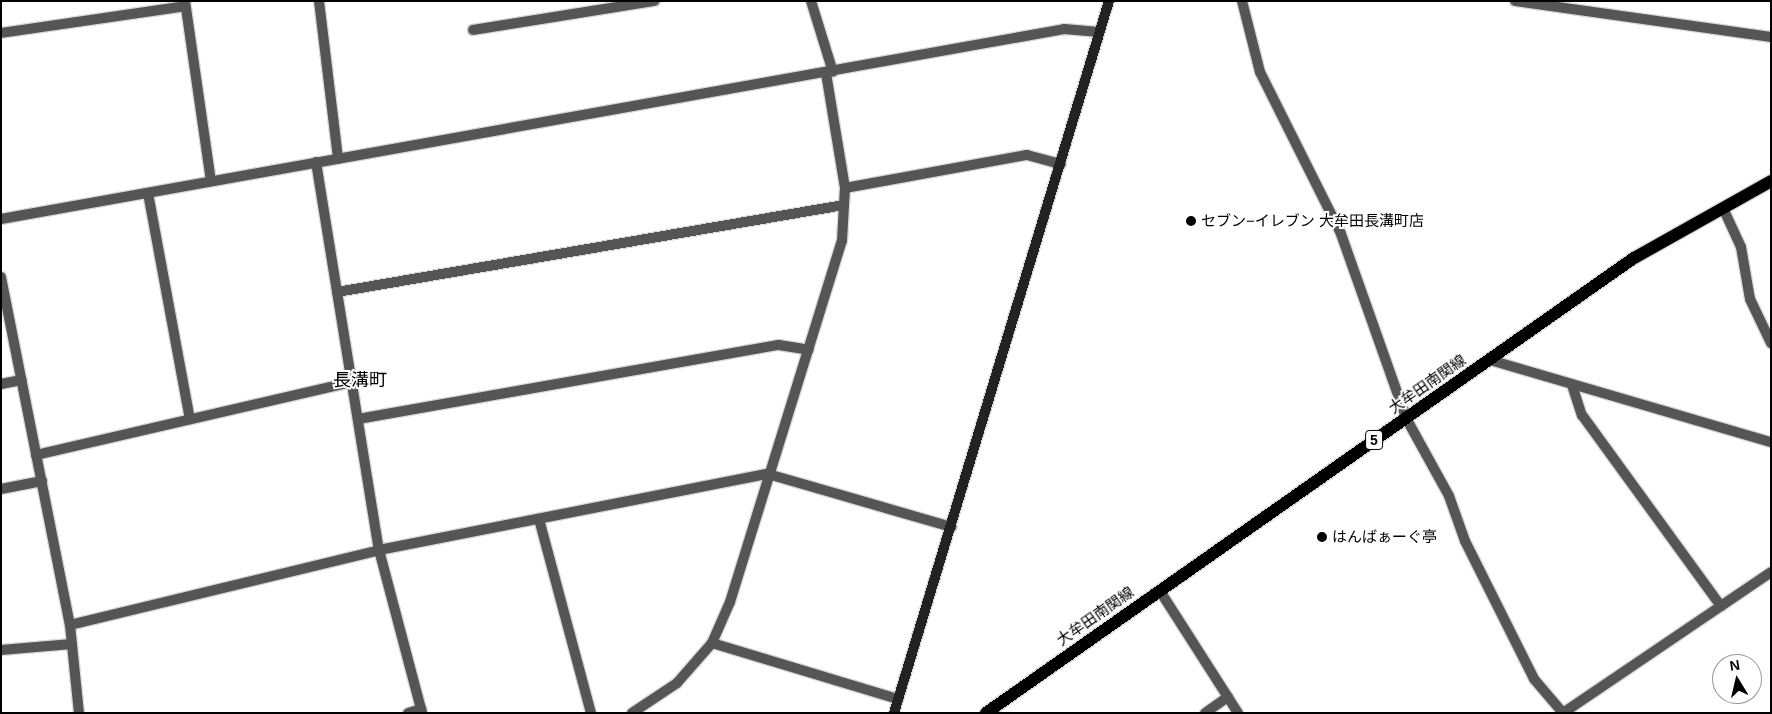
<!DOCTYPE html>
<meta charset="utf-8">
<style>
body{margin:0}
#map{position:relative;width:1772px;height:714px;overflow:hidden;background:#fff;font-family:Arial,"Noto Sans JP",sans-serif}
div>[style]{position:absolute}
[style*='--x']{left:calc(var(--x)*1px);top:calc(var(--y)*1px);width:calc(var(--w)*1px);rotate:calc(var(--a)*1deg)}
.roads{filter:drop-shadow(1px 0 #dbdbdb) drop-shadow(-1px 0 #dbdbdb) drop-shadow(0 1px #dbdbdb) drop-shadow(0 -1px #dbdbdb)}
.lane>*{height:10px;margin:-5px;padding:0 5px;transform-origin:5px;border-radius:5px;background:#555}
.street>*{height:10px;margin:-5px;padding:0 5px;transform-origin:5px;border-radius:5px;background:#555}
.secondary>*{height:10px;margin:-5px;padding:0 5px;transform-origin:5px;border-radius:5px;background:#222}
.primary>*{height:12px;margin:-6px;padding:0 6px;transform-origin:6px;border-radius:6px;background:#000}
.dots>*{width:14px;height:14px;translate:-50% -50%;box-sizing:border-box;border:2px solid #fff;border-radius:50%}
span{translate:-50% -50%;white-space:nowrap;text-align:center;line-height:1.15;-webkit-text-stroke:4px #fff;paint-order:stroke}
.shield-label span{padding:1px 4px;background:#fff;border:1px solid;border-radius:4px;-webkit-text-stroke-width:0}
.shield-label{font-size:14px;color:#000;font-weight:700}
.poi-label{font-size:15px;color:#000}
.left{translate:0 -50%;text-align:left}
.street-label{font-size:15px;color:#000}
.quarter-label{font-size:18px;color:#000}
.frame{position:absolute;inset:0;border:2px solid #000;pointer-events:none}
.north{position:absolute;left:1712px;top:654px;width:50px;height:50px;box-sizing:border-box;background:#fff;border:1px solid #999;border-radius:50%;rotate:351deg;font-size:14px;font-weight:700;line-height:20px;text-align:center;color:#000}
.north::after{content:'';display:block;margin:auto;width:18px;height:22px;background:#000;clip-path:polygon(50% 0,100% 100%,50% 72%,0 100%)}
</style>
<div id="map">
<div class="roads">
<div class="lane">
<i style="--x:1723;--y:208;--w:43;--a:65.2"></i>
<i style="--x:1741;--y:247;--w:53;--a:80.2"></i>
<i style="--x:1750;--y:299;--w:49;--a:64.5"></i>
</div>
<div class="street">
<i style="--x:185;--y:1;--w:182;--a:81.8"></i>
<i style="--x:319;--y:1;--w:159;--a:83.1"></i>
<i style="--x:811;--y:1;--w:74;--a:72.8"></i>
<i style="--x:1242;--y:1;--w:73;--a:75.8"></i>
<i style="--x:1260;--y:72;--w:181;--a:63.4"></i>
<i style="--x:1341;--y:234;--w:195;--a:70.5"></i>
<i style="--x:1406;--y:418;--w:89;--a:61.1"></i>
<i style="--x:1449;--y:496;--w:48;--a:70.4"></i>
<i style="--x:1465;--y:541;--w:154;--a:63.4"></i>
<i style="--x:1534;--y:679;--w:45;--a:49.5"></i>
<i style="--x:1563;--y:713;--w:191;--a:-34.1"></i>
<i style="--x:1515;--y:1;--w:259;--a:8"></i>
<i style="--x:473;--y:30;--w:184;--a:-9.1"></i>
<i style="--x:1;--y:33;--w:186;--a:-8.3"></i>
<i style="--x:316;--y:162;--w:393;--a:80.8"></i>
<i style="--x:379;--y:550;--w:169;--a:75.2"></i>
<i style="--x:845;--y:188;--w:185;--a:-10.3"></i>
<i style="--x:1027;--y:155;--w:35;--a:15"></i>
<i style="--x:148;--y:193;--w:230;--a:79.5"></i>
<i style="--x:1;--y:219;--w:1080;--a:-10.13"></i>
<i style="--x:1064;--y:29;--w:35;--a:5"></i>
<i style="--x:1;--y:277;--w:355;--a:78.8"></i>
<i style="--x:70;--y:625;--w:88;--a:84.2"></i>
<i style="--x:337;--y:292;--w:514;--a:-9.74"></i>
<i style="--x:1490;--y:360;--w:293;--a:16.3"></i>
<i style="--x:1;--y:384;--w:21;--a:-11"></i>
<i style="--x:1572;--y:385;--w:32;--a:72"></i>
<i style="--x:1582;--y:415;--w:236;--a:54"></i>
<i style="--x:1721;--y:606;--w:60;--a:-34.2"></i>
<i style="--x:358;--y:419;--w:427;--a:-10"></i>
<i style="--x:779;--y:345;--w:30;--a:9"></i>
<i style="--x:36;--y:455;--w:324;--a:-13"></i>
<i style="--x:1;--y:489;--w:42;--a:-11"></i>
<i style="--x:539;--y:519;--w:201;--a:75"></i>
<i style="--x:1160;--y:591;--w:145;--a:57.4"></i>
<i style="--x:70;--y:625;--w:318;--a:-13.6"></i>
<i style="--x:379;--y:550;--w:396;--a:-11.1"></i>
<i style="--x:768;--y:474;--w:191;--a:16.1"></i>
<i style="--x:712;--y:643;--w:194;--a:16.8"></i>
<i style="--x:1;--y:650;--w:71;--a:-4.8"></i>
<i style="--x:408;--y:713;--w:14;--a:-17"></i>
<i style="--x:632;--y:713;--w:54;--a:-33.7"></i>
<i style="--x:677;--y:683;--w:53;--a:-48.8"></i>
<i style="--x:712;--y:643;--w:45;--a:-66.3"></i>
<i style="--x:730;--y:602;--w:378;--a:-72.8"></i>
<i style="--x:842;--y:241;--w:53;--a:-86.8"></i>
<i style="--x:845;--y:188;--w:117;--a:-99.4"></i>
<i style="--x:1205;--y:713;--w:28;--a:-35"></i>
</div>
<div class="secondary">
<i style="--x:894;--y:713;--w:744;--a:-73.2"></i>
</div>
<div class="primary">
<i style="--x:986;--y:713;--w:792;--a:-35.08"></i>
<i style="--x:1634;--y:258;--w:157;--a:-29.3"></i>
</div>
</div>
<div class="dots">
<i style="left:1191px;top:221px;background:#000"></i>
<i style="left:1322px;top:537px;background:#000"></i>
</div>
<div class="shield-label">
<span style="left:1374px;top:440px">5</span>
</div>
<div class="poi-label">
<span class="left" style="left:1201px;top:221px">セブン−イレブン 大牟田長溝町店</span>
<span class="left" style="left:1332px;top:537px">はんばぁーぐ亭</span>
</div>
<div class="street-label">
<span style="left:1427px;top:384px;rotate:-35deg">大牟田南関線</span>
<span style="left:1095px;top:616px;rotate:-35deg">大牟田南関線</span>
</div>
<div class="quarter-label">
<span style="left:360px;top:380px">長溝町</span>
</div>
<div class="frame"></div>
<div class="north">N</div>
</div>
